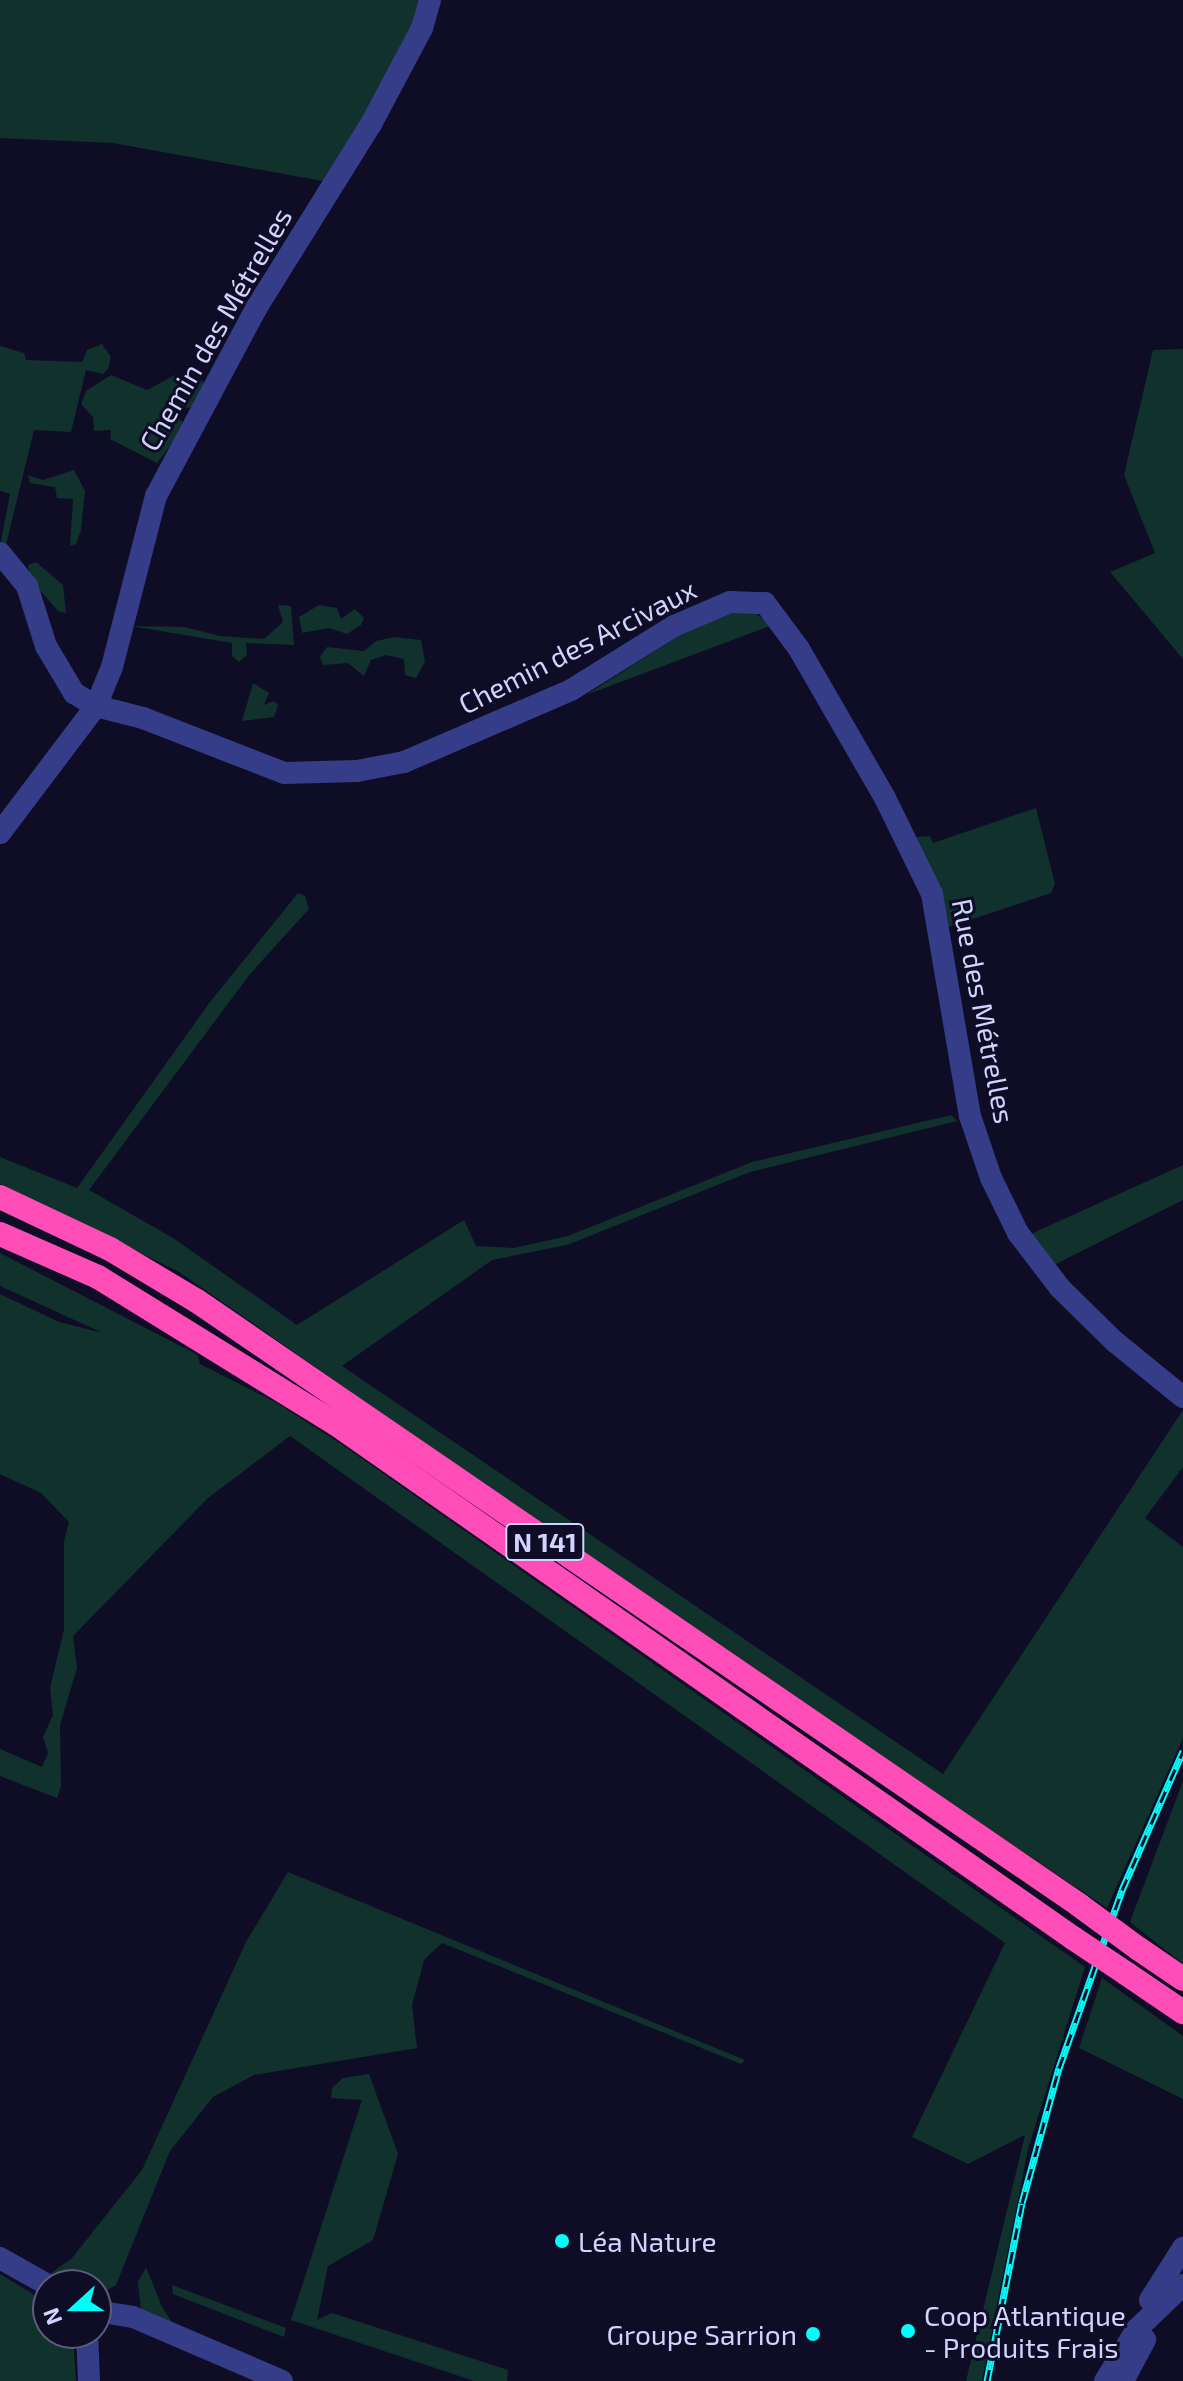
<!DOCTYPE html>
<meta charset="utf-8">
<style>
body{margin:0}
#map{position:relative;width:1183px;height:2381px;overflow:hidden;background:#0f0d26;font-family:"Exo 2",sans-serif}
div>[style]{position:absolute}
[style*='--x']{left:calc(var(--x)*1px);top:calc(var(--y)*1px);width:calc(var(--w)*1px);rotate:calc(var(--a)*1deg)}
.green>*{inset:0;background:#10312c}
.minor>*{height:22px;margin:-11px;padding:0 11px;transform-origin:11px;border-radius:11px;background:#353c88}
.highway>*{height:24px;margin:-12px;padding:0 12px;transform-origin:12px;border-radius:12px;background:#ff4db7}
.rail>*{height:7px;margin-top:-3.5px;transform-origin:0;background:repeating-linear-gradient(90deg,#0f0d26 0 12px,#00fdf9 0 24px);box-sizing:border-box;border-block:2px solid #00fdf9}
.highway-bridge>*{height:24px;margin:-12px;padding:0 12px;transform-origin:12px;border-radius:12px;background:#ff4db7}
.dots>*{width:22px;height:22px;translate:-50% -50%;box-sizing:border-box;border:4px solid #0f0d26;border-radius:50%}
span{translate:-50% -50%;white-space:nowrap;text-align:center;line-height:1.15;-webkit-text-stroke:6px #0f0d26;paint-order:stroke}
.shield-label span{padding:2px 6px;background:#0f0d26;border:2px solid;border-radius:6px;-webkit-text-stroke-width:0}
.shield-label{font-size:26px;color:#d2d3ff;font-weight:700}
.street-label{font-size:28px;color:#d2d3ff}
.poi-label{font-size:28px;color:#d2d3ff}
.left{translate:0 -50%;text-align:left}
.right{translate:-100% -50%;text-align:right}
.north{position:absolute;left:32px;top:2269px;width:80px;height:80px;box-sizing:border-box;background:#0f0d26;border:2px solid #5d5c7d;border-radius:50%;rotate:249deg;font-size:22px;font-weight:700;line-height:32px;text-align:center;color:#d2d3ff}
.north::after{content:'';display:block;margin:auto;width:28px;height:36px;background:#00fdf9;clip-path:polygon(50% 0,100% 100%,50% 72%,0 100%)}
</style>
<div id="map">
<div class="green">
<i style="clip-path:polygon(0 0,422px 0,407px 43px,328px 182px,113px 143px,0 138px)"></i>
<i style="clip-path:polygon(102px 344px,111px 357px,108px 369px,103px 374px,86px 370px,71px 432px,34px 430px,5px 549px,0 547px,10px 494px,0 491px,0 346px,24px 353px,26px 360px,82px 362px,87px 350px)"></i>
<i style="clip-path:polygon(1183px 349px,1183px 659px,1110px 572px,1155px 553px,1124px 475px,1153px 350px)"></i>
<i style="clip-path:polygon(111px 375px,147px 390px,175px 375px,202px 380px,207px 388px,196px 407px,173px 409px,185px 426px,157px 463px,110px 439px,111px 430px,94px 431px,93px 417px,81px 404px,86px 391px)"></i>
<i style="clip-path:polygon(74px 470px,85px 491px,81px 530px,76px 544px,70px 546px,73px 499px,57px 498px,55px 487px,30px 483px,28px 475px,43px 480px)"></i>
<i style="clip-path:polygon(36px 562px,63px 585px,66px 613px,58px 611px,32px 581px,28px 565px)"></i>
<i style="clip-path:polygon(278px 605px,291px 606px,294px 645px,246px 643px,247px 655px,239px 662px,232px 656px,232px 643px,131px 626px,185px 627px,220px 636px,264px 639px,283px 622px)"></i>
<i style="clip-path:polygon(319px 605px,337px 608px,341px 619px,355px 609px,364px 618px,361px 625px,347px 634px,329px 628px,302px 633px,299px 617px)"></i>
<i style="clip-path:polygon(750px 610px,773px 625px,586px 695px,715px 613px)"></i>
<i style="clip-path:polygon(394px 637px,421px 640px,425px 662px,416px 678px,405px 675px,404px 659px,386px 655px,371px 660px,364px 676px,348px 663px,323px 665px,320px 657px,327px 647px,364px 651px,376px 641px)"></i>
<i style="clip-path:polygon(253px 683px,269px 693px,264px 705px,274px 701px,278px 705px,274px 717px,242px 721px)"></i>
<i style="clip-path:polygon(1036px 808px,1055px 884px,1051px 893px,940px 930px,916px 837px,930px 836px,933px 843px)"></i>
<i style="clip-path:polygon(298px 893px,305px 896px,309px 909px,250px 974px,89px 1190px,173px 1238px,297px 1325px,464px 1220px,476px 1246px,513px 1248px,568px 1236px,752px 1162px,951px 1115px,957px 1121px,750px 1172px,567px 1245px,492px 1260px,342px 1366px,943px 1774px,1183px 1410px,1183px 1467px,1145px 1518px,1183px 1547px,1183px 1738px,1107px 1908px,728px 1654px,179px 1272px,0 1184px,0 1157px,77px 1188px,210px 1002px)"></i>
<i style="clip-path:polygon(1183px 1165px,1183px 1200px,1046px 1269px,1022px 1238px)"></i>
<i style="clip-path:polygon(0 1253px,198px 1355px,200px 1364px,277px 1403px,344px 1446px,1085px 1967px,1028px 2149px,982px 2381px,966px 2381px,1025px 2135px,968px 2164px,912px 2137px,1005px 1943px,290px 1436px,208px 1498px,73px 1636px,77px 1668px,60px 1725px,61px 1786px,57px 1798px,0 1776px,0 1749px,42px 1767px,48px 1753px,43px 1737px,53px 1715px,50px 1688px,64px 1629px,64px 1541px,69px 1522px,41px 1493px,0 1474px,0 1294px,59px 1322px,103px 1333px,0 1286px)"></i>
<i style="clip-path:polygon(1183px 1781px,1183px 1964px,1130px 1922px)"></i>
<i style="clip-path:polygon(288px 1872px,745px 2060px,741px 2064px,442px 1943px,424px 1960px,412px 2005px,417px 2048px,254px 2075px,213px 2097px,170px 2151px,116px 2285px,96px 2296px,96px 2285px,73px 2285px,50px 2274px,72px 2258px,142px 2170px,246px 1942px)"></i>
<i style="clip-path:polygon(1102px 1978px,1183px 2036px,1183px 2099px,1079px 2048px)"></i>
<i style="clip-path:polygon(369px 2074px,398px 2154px,373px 2240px,328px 2266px,317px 2320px,332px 2313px,508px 2370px,507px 2381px,474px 2381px,291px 2320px,362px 2100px,331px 2098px,332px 2088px,343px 2078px)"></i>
<i style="clip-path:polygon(146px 2267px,162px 2307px,173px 2324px,141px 2311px,138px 2282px)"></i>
<i style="clip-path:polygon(0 2274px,48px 2303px,48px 2333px,73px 2333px,76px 2381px,0 2381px)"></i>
<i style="clip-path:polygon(172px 2285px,286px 2328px,284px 2337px,173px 2294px)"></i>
</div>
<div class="minor">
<i style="--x:0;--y:553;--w:43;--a:50.7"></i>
<i style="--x:27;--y:586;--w:63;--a:72.4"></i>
<i style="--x:46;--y:646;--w:55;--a:59.2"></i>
<i style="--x:74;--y:693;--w:26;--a:31"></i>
<i style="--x:96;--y:706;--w:49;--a:14.3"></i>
<i style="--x:143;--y:718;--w:151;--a:21.3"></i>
<i style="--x:284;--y:773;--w:73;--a:-1.6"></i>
<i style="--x:357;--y:771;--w:48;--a:-10.8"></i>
<i style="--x:404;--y:762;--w:182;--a:-23.3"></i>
<i style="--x:571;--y:690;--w:121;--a:-31.9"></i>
<i style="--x:674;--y:626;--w:61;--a:-23.2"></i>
<i style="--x:730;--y:602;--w:35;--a:2"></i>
<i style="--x:765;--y:603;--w:57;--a:53.5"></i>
<i style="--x:799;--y:649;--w:172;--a:60"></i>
<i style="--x:885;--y:798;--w:107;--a:63.9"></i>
<i style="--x:932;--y:894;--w:225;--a:80.3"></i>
<i style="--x:970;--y:1116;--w:65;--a:71.3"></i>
<i style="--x:991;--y:1178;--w:61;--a:63.9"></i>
<i style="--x:1018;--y:1233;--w:69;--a:52.6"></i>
<i style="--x:1060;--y:1288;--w:76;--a:44.5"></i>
<i style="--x:1114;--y:1341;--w:89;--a:39.1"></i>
<i style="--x:0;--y:833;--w:159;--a:-52.9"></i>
<i style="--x:96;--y:706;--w:42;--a:-67.7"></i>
<i style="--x:112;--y:667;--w:177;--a:-75.6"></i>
<i style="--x:156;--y:496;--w:214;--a:-61.9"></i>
<i style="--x:257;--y:307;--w:216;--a:-58.1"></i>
<i style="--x:371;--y:124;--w:109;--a:-62"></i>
<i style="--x:422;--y:28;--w:29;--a:-74"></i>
<i style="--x:0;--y:2258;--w:55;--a:29.4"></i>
<i style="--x:1150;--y:2300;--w:62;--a:-57.6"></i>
<i style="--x:96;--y:2311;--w:37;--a:9"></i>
<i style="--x:133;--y:2317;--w:162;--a:23.2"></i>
<i style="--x:87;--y:2333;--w:48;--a:87.6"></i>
<i style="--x:1105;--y:2381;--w:61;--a:-58.4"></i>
<i style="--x:1137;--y:2329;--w:64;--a:-43.7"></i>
<i style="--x:1123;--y:2381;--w:47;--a:-61.8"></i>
</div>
<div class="highway">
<i style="--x:0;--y:1197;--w:122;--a:25.3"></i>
<i style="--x:110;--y:1249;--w:101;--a:30.9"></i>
<i style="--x:197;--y:1301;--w:1069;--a:34.4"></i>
<i style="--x:0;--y:1234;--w:107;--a:23.7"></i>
<i style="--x:98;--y:1277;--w:280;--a:31.7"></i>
<i style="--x:336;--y:1424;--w:899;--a:34.89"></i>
<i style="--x:1139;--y:1949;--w:53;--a:34.3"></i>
<i style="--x:1127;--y:1974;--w:68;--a:34.2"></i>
</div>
<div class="rail">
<i style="--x:987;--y:2381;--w:181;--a:-78.9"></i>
<i style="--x:1022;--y:2203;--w:140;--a:-74.7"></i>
<i style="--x:1059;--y:2068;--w:189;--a:-70.5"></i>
<i style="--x:1122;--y:1890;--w:152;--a:-66.3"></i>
</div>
<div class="highway-bridge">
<i style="--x:1079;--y:1905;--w:74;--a:36.3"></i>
<i style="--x:1073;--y:1938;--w:65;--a:33.7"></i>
</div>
<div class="dots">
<i style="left:562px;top:2241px;background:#00fdf9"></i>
<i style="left:908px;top:2331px;background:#00fdf9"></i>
<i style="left:813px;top:2334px;background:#00fdf9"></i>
</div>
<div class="shield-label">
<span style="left:545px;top:1542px">N 141</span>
</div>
<div class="street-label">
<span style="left:215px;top:329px;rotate:-60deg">Chemin des Métrelles</span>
<span style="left:577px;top:646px;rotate:-27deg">Chemin des Arcivaux</span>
<span style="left:984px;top:1011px;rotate:79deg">Rue des Métrelles</span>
</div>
<div class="poi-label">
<span class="left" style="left:578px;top:2241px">Léa Nature</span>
<span class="left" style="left:924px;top:2331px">Coop Atlantique<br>- Produits Frais</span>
<span class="right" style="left:797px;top:2334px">Groupe Sarrion</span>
</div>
<div class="north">N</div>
</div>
